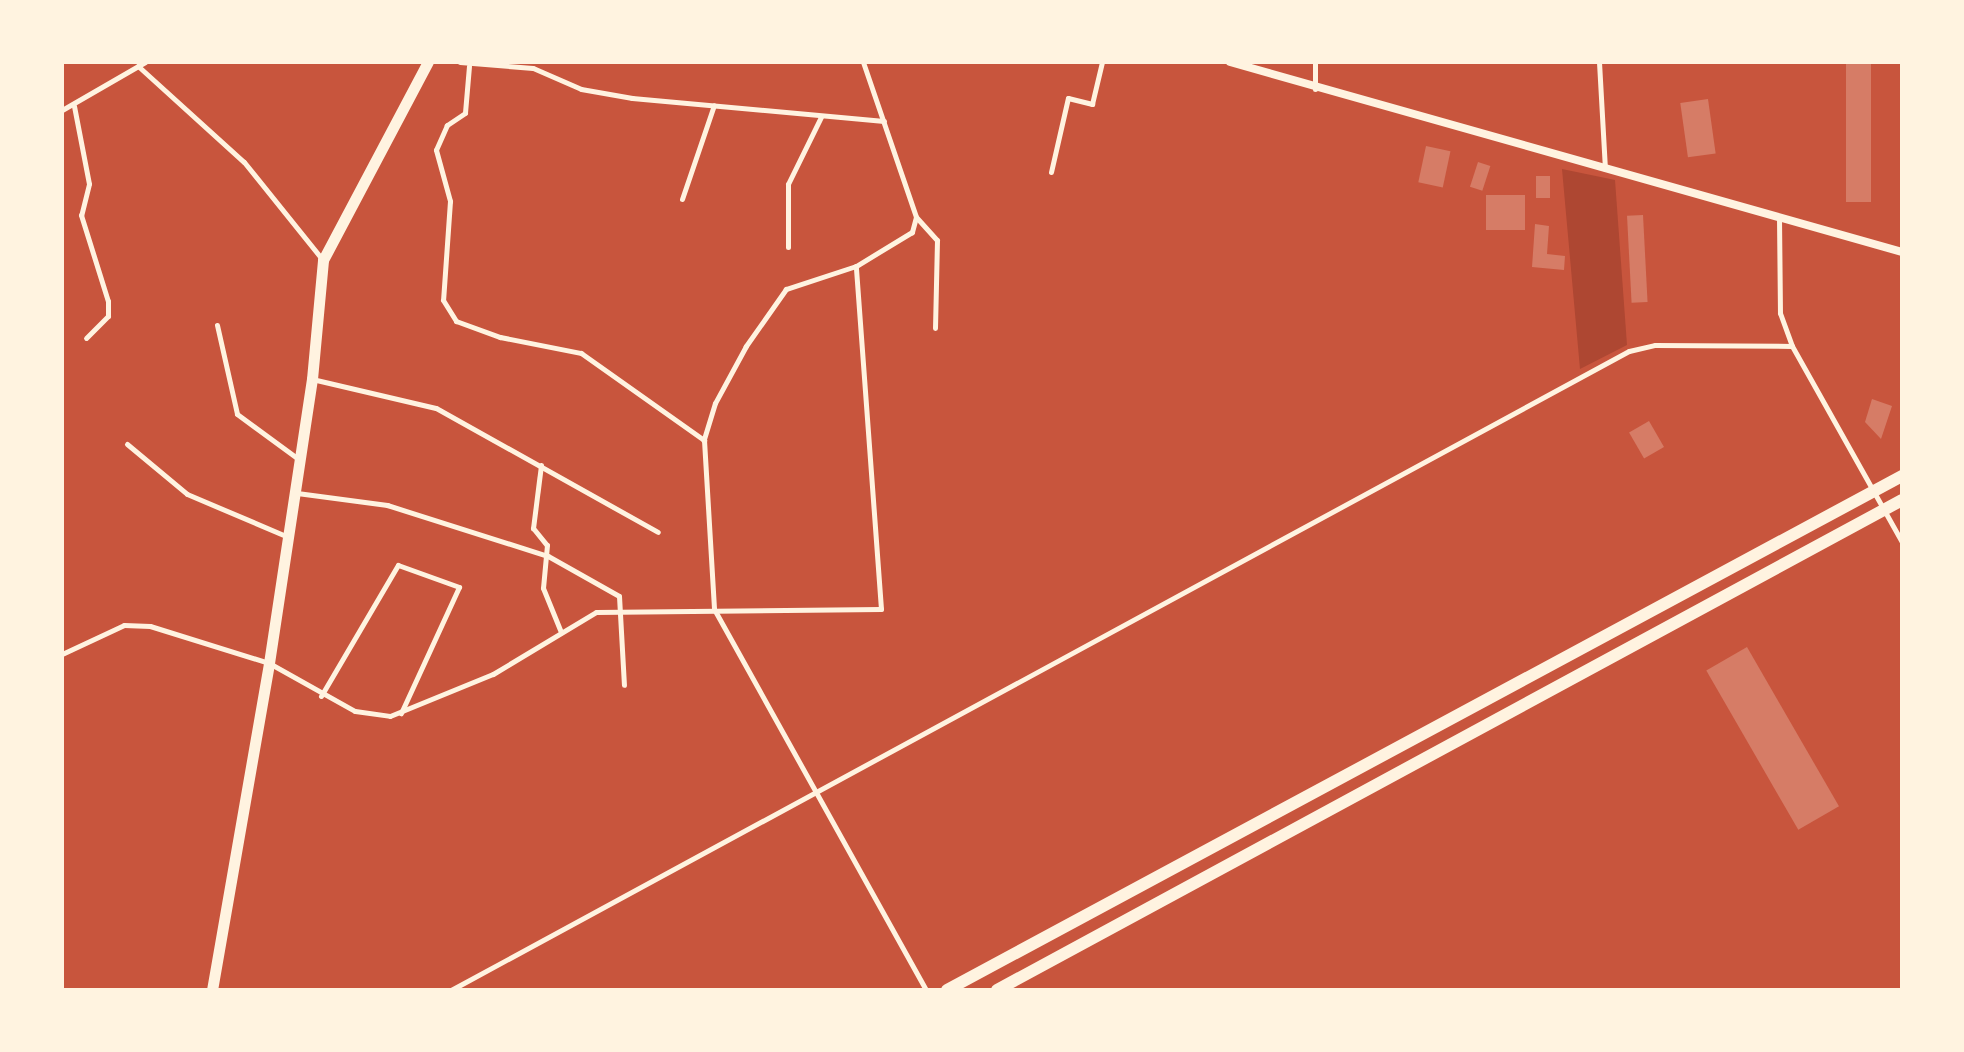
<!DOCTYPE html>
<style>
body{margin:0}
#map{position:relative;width:1964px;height:1052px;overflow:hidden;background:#c8553d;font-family:"Public Sans",sans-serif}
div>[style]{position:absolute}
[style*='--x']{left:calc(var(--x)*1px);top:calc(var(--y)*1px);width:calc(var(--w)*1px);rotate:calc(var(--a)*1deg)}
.green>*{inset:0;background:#ae4732}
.building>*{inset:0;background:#d67c66;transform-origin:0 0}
.service>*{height:5px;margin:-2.5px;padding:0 2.5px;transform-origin:2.5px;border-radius:2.5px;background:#fff3e0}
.minor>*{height:8px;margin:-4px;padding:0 4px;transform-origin:4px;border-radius:4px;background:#fff3e0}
.tertiary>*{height:11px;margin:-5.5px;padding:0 5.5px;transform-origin:5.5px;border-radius:5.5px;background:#fff3e0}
.secondary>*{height:12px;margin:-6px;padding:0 6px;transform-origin:6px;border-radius:6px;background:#fff3e0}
span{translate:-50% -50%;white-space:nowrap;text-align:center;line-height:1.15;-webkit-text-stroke:8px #fff3e0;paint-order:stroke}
.frame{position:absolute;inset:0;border:64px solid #fff3e0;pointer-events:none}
</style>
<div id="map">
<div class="green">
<i style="clip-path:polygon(1562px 169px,1615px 180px,1627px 345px,1580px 369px)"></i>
</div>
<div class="building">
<i style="left:1846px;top:62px;width:25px;height:140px"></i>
<i style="left:1708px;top:99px;width:55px;height:28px;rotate:82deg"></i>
<i style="left:1426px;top:146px;width:25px;height:37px;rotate:12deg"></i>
<i style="left:1478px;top:162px;width:13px;height:26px;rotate:18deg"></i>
<i style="left:1536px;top:176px;width:14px;height:22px"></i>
<i style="left:1486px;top:195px;width:39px;height:35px"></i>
<i style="left:1643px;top:215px;width:87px;height:16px;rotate:87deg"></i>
<i style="clip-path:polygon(1535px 224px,1549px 226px,1547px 254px,1565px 256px,1564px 270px,1532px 267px)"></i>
<i style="clip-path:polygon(1872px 399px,1892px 406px,1881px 439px,1865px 422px)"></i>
<i style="left:1649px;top:421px;width:30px;height:23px;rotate:60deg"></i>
<i style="left:1747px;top:647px;width:184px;height:47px;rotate:60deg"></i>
</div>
<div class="service">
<i style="--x:460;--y:62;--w:73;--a:4.7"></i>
<i style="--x:533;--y:68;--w:52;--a:23.6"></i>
<i style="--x:581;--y:89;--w:52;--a:10"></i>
<i style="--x:632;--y:98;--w:253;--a:5.2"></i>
<i style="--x:863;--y:62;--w:164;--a:71.1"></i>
<i style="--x:916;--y:217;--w:16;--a:105"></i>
<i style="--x:912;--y:232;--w:66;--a:148.7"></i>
<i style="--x:856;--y:266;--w:74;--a:161.8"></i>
<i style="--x:786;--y:289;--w:70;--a:125.1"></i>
<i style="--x:746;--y:346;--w:65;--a:118.5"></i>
<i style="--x:715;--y:403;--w:39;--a:107"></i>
<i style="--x:704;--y:440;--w:169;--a:86.6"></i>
<i style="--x:714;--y:609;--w:436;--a:60.9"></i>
<i style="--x:1599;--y:62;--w:107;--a:86.8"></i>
<i style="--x:138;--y:66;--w:143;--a:42.2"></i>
<i style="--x:244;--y:162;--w:124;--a:51.2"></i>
<i style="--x:469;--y:66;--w:47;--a:94.9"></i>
<i style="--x:465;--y:113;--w:22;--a:146"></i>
<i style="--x:447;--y:125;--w:27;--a:114"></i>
<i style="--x:436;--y:150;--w:53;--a:74.6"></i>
<i style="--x:450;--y:201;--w:99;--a:94"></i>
<i style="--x:443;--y:300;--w:25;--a:58"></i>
<i style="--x:456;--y:321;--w:47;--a:20"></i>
<i style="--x:500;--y:337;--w:83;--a:11.2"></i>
<i style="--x:581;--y:353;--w:151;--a:35.3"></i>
<i style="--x:1315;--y:89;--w:27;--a:-90"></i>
<i style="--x:74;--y:106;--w:79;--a:79.1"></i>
<i style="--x:89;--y:184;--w:32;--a:104"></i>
<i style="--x:81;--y:215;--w:90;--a:72.6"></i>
<i style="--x:108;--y:301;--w:15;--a:90"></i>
<i style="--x:108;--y:316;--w:31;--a:135"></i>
<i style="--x:62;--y:110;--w:96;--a:-30"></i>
<i style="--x:1051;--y:172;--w:76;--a:-77.1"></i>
<i style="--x:1068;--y:98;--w:25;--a:14"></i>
<i style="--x:1092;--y:104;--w:43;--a:-76.6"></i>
<i style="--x:682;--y:199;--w:99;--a:-71.2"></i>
<i style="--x:917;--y:218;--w:30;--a:48"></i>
<i style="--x:937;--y:240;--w:88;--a:91.3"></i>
<i style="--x:1779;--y:218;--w:95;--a:89.4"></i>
<i style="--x:1780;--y:313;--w:35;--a:70"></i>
<i style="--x:1792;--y:346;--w:225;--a:60.7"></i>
<i style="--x:788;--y:247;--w:63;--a:-90"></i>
<i style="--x:788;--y:184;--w:75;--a:-63.8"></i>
<i style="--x:217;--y:325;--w:91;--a:77.3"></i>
<i style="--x:237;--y:414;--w:74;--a:36.3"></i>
<i style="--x:312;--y:379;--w:127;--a:13.2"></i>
<i style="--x:436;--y:408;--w:254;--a:29.2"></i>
<i style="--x:127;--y:444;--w:78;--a:39.8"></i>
<i style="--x:187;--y:494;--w:108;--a:23"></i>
<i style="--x:541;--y:465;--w:64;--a:97.2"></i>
<i style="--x:533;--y:528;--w:22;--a:51"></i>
<i style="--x:547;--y:545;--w:43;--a:95.3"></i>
<i style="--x:543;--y:588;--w:48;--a:67.8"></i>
<i style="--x:297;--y:493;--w:91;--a:7.6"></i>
<i style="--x:387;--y:505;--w:169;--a:17.6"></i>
<i style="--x:548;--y:556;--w:81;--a:29.4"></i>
<i style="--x:619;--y:596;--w:89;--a:86.8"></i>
<i style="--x:62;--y:654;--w:68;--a:-25.1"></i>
<i style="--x:124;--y:625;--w:26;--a:2"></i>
<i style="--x:150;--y:626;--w:125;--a:17.3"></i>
<i style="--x:269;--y:663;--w:98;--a:29.2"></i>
<i style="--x:355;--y:711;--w:35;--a:8"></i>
<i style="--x:390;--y:716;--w:111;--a:-22.2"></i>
<i style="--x:493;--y:674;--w:120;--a:-31"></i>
<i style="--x:596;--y:612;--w:285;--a:-0.6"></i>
<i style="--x:881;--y:609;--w:344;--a:-94.2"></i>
<i style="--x:321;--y:696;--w:152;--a:-59.6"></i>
<i style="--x:398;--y:565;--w:65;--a:19.8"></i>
<i style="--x:459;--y:587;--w:139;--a:114.7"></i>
<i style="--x:451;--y:990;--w:1340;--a:-28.48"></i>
<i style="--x:1629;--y:351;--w:27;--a:-13"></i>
<i style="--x:1655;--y:345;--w:137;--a:0.4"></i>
</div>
<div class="minor">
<i style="--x:1230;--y:62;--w:698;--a:15.79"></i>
</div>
<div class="tertiary">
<i style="--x:212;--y:990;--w:332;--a:-80.1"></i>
<i style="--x:269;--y:663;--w:287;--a:-81.4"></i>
<i style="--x:312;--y:379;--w:120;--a:-84.7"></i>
<i style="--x:323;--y:260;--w:224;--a:-62.1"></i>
</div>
<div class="secondary">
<i style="--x:947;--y:990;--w:1085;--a:-28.29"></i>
<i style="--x:997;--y:990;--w:1029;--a:-28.43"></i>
</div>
<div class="frame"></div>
</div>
